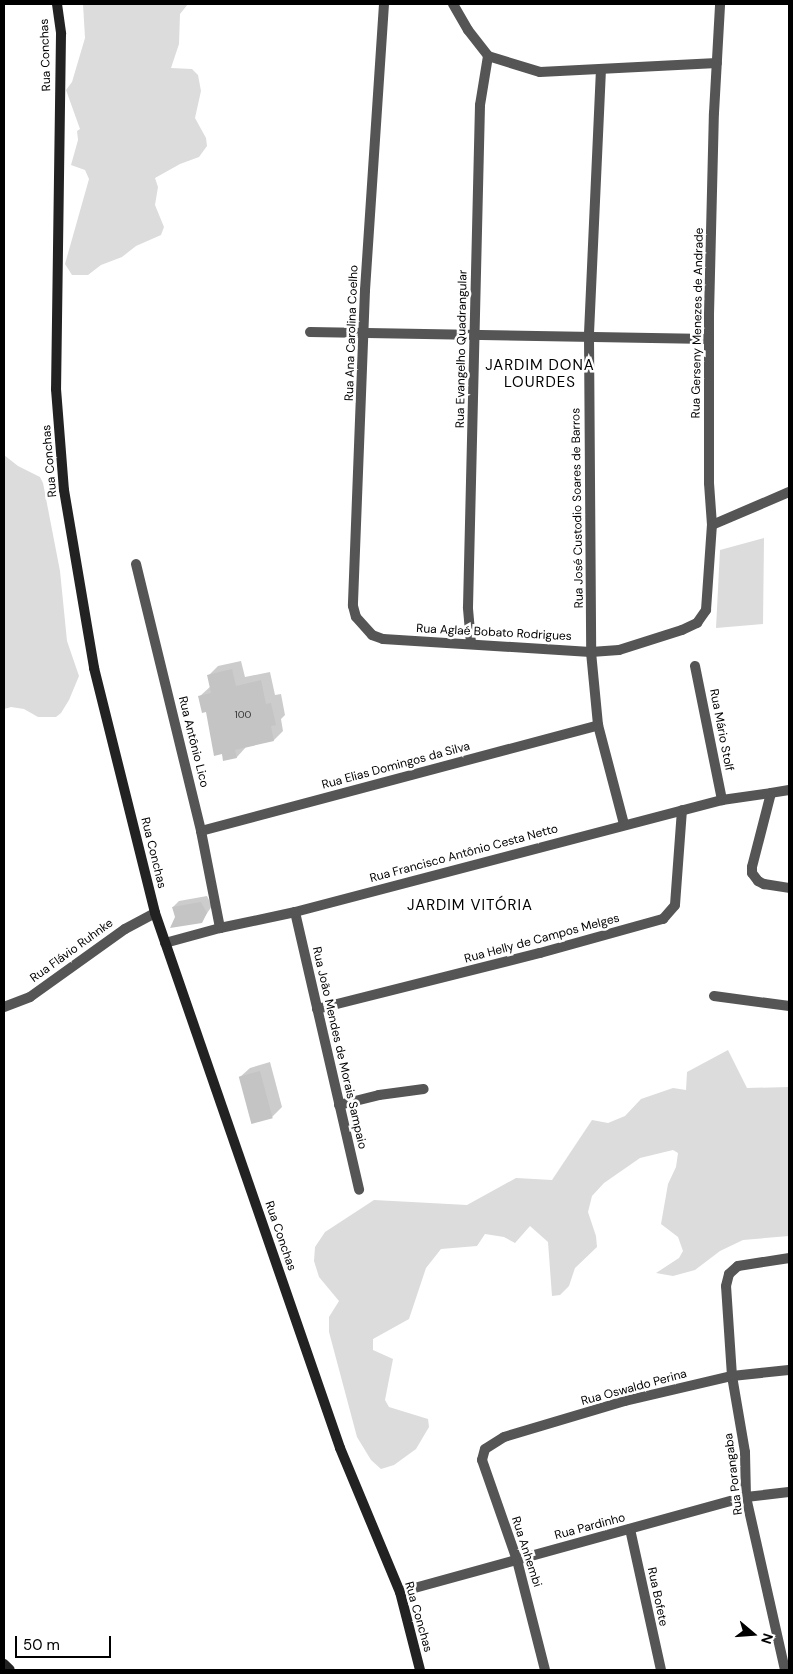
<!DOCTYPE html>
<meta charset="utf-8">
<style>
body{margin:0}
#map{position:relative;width:793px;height:1674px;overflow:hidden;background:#fff;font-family:"DM Sans",sans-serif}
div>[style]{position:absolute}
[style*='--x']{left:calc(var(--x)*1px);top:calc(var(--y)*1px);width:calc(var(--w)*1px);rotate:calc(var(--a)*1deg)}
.green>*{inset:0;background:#dcdcdc}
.shadow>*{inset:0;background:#0003}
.building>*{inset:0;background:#c4c4c4;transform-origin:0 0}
.street>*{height:10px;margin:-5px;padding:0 5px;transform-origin:5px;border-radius:5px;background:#555}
.secondary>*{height:10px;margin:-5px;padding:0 5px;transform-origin:5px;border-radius:5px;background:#222}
span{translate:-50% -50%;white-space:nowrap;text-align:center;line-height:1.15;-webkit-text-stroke:5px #fff;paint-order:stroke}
.number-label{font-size:10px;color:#313131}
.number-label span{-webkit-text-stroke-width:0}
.street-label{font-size:12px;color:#000}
.quarter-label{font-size:15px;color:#000;letter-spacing:1px}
.frame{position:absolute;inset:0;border:5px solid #000;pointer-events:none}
.north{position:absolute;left:728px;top:1609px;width:50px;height:50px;-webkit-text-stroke:4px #fff;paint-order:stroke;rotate:108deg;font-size:14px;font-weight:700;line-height:20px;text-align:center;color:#000}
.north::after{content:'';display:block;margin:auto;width:18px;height:22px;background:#000;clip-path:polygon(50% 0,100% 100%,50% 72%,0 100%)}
.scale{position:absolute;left:15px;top:1636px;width:96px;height:22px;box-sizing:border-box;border:2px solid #000;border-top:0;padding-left:6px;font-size:15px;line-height:18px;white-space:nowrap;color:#000;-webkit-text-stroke:4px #fff;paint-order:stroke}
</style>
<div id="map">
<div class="green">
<i style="clip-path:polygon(83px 4px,188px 4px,180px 14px,179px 44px,171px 68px,192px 69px,198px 75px,201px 91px,195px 118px,206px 138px,207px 146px,199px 157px,180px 164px,155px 178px,158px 187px,155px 205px,164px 227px,161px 235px,136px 246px,122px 257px,101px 265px,88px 275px,72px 275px,65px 264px,89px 179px,85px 170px,71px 165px,78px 140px,77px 131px,80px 129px,66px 90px,72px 82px,85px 38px)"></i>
<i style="clip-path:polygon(4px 455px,18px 466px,40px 477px,43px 483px,60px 571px,67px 641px,79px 676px,69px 700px,61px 713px,56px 717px,38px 717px,24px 709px,11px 707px,4px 709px)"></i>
<i style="clip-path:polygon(764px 538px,763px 624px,716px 628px,720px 550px)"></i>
<i style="clip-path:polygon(728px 1050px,747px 1088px,789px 1087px,789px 1236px,743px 1240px,720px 1251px,695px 1270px,673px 1276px,656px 1273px,679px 1258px,683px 1251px,678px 1237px,661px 1224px,668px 1184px,676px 1167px,678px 1153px,673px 1150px,640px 1158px,604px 1183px,592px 1196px,588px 1212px,596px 1236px,597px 1247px,575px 1268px,569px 1286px,560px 1295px,552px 1296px,548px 1242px,530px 1226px,515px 1243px,504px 1237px,485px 1234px,477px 1246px,441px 1249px,426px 1268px,409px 1319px,373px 1339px,373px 1350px,393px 1359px,385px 1400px,389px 1407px,428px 1419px,429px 1427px,416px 1449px,394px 1465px,381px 1469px,371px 1460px,357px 1437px,329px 1332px,329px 1317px,339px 1301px,319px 1277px,314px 1261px,315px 1247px,325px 1232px,374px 1200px,467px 1205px,516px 1178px,552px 1180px,592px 1120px,608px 1123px,625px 1116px,641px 1099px,673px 1088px,686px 1090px,687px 1072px)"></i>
</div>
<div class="shadow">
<i style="clip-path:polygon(241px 661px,245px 677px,270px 672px,275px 695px,281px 694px,285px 715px,281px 719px,283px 731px,274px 740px,246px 747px,237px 757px,224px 759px,207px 711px,200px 696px,211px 686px,209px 675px,218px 666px)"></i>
<i style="clip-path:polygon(207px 896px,212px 906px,201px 922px,176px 918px,173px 907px,179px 901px)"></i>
<i style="clip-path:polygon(270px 1062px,282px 1107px,272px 1117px,240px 1077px,250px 1068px)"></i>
</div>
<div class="building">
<i style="clip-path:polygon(232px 669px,236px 686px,261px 680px,266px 704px,271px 703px,276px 725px,271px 726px,274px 741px,235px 750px,237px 758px,223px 761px,222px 754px,214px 756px,206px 712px,202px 713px,198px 696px,211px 693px,207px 675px)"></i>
<i style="clip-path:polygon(201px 902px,207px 913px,202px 923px,170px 928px,175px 917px,172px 907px)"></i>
<i style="left:260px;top:1071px;width:49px;height:22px;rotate:75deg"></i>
</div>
<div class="street">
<i style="--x:384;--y:4;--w:287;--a:93.8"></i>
<i style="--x:365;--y:290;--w:316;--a:92.2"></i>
<i style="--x:353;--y:606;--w:11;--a:75"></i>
<i style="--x:356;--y:617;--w:24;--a:48"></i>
<i style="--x:372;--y:635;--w:12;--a:20"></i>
<i style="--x:383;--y:639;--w:208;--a:3.6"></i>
<i style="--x:591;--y:652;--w:28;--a:-4"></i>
<i style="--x:619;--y:650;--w:66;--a:-17.6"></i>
<i style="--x:682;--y:630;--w:17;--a:-25"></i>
<i style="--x:697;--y:623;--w:16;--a:-55"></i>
<i style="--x:706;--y:610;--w:85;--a:-86"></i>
<i style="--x:712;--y:525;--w:42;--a:-94.1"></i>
<i style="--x:709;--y:483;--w:169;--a:-90"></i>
<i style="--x:709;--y:314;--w:201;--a:-88.6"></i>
<i style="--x:714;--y:113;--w:109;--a:-86.8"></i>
<i style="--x:453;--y:4;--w:30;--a:60"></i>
<i style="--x:468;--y:30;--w:33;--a:52"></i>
<i style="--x:488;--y:56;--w:54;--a:17.1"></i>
<i style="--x:540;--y:72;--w:177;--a:-2.9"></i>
<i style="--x:601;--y:69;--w:268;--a:92.6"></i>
<i style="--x:589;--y:337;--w:315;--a:89.6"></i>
<i style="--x:591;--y:652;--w:73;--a:84.5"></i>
<i style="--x:598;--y:725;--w:102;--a:75.3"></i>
<i style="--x:310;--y:332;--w:399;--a:1"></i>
<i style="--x:712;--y:525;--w:84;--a:-23.2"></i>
<i style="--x:136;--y:564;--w:275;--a:76.3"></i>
<i style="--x:201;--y:831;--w:99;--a:78.9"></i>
<i style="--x:471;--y:643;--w:36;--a:-95"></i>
<i style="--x:468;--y:607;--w:502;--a:-88.63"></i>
<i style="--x:480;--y:105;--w:50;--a:-80.7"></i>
<i style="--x:695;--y:666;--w:137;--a:78.6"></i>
<i style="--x:789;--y:790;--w:18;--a:171"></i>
<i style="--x:771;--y:793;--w:76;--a:104.4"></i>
<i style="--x:752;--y:867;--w:6;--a:90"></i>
<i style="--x:752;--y:873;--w:10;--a:53"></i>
<i style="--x:758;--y:881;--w:7;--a:27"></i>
<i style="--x:764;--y:884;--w:25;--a:9"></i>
<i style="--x:201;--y:831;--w:411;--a:-14.9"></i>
<i style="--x:295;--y:912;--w:285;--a:77"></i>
<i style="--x:165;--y:943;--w:57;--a:-15.3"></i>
<i style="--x:220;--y:928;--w:77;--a:-12"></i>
<i style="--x:295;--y:912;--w:441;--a:-14.7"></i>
<i style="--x:722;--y:800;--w:49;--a:-8.1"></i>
<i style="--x:714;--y:996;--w:76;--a:7.6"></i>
<i style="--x:4;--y:1007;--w:28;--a:-21"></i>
<i style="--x:30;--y:997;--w:117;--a:-35.6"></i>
<i style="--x:125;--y:929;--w:34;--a:-28"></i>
<i style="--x:317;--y:1009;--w:230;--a:-14.1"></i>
<i style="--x:540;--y:953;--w:128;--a:-15.5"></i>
<i style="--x:663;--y:919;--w:18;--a:-49"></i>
<i style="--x:675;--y:905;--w:95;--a:-85.8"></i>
<i style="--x:339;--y:1105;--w:41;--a:-14"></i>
<i style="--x:379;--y:1095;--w:45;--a:-7.6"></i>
<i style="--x:630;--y:1529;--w:144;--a:77.6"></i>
<i style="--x:400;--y:1592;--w:359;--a:-15.4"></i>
<i style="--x:746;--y:1497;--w:43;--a:-6.6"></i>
<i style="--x:545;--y:1670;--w:114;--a:-104.3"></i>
<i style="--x:517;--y:1560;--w:106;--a:-109.3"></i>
<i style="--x:482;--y:1460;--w:11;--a:-75"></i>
<i style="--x:485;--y:1449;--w:22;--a:-32"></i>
<i style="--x:504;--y:1437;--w:126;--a:-16.6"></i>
<i style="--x:625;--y:1401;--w:110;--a:-13.2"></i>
<i style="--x:732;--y:1376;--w:57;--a:-6"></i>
<i style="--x:785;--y:1670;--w:177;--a:-102.7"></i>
<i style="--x:746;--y:1497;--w:45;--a:-91.3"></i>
<i style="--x:745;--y:1452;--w:77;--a:-99.7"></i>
<i style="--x:732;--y:1376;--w:90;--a:-93.8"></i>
<i style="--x:726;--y:1286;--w:12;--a:-76"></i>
<i style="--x:729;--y:1274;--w:12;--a:-42"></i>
<i style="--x:738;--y:1266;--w:52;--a:-8.9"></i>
</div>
<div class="secondary">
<i style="--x:57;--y:4;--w:30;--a:82"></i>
<i style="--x:61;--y:34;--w:355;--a:90.8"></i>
<i style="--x:56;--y:389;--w:101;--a:85.5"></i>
<i style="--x:64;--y:490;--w:181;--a:80.4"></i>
<i style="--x:94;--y:668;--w:252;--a:76"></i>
<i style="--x:155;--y:913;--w:566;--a:70.92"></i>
<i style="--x:340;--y:1448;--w:156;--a:67.4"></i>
<i style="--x:400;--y:1592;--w:81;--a:75.6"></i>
<i style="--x:4;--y:1664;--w:8;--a:45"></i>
</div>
<div class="number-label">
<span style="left:243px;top:715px">100</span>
</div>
<div class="street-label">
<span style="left:46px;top:55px;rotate:-92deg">Rua Conchas</span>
<span style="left:698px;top:323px;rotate:-89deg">Rua Gerseny Menezes de Andrade</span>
<span style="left:352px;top:333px;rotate:-88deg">Rua Ana Carolina Coelho</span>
<span style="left:462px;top:349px;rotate:-89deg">Rua Evangelho Quadrangular</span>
<span style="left:50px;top:461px;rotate:-95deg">Rua Conchas</span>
<span style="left:578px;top:508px;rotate:-91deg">Rua José Custodio Soares de Barros</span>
<span style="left:494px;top:633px;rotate:3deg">Rua Aglaé Bobato Rodrigues</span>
<span style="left:721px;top:730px;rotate:79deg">Rua Mário Stolf</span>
<span style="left:193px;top:742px;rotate:76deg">Rua Antônio Lico</span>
<span style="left:396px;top:766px;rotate:-15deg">Rua Elias Domingos da Silva</span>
<span style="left:153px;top:853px;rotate:76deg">Rua Conchas</span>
<span style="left:464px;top:854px;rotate:-15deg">Rua Francisco Antônio Cesta Netto</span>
<span style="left:542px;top:939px;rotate:-15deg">Rua Helly de Campos Melges</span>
<span style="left:72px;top:951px;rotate:-36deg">Rua Flávio Ruhnke</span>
<span style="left:339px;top:1048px;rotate:77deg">Rua João Mendes de Morais Sampaio</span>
<span style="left:280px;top:1236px;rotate:71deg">Rua Conchas</span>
<span style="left:634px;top:1388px;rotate:-15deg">Rua Oswaldo Perina</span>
<span style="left:734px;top:1474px;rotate:-97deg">Rua Porangaba</span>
<span style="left:590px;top:1527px;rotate:-15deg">Rua Pardinho</span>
<span style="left:526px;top:1552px;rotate:72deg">Rua Anhembi</span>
<span style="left:657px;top:1597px;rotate:78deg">Rua Bofete</span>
<span style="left:418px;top:1617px;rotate:74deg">Rua Conchas</span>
</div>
<div class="quarter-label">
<span style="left:540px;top:374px">JARDIM DONA<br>LOURDES</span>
<span style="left:470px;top:906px">JARDIM VITÓRIA</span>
</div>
<div class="frame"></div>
<div class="north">N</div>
<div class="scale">50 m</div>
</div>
